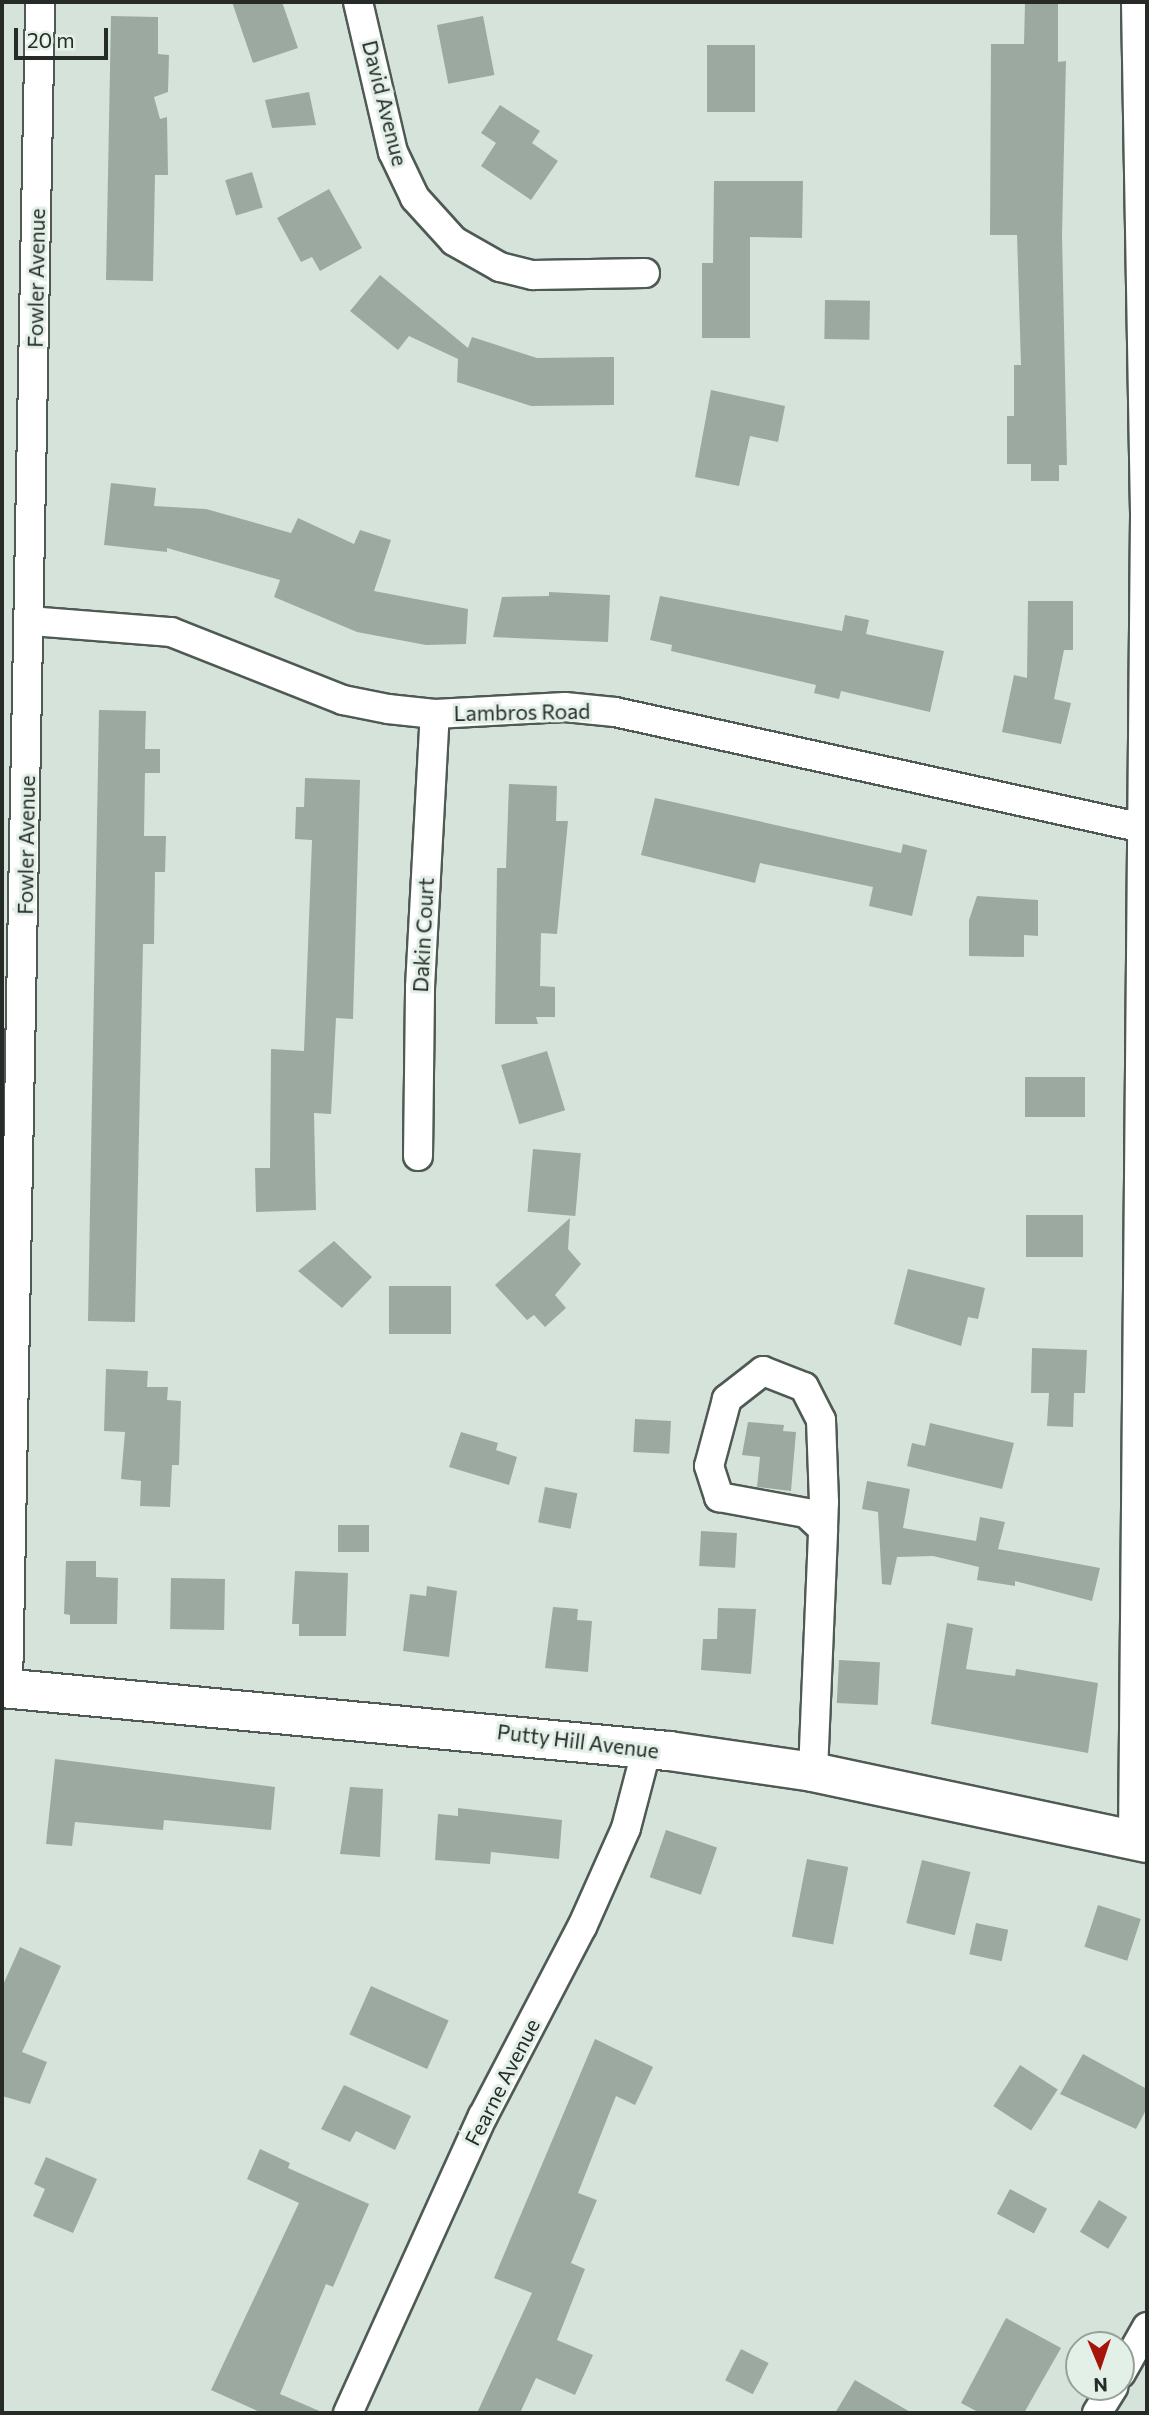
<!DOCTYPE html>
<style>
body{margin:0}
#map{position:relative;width:1149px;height:2415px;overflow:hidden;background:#d6e3db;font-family:Commissioner,sans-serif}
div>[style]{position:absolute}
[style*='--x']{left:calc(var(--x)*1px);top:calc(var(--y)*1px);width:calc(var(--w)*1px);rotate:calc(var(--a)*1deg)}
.building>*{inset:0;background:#9ca9a1;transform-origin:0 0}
.roads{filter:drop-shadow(2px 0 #4e5a53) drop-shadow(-2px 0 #4e5a53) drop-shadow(0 2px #4e5a53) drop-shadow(0 -2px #4e5a53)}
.street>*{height:28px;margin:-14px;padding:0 14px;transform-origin:14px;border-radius:14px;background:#fff}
.secondary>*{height:38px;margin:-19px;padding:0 19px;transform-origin:19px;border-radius:19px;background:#fff}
span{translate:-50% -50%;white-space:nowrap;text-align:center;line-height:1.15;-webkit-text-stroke:6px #e3f0e8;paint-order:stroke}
.street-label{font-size:21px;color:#262b28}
.frame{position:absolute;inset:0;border:4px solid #262b28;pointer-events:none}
.north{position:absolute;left:1065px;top:2331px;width:70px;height:70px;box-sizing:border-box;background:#e3f0e8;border:2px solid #97a19b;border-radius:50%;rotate:178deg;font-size:19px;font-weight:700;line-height:28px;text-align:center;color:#262b28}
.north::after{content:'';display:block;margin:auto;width:24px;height:32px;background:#a71409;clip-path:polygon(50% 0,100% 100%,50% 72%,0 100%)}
.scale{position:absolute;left:14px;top:28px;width:94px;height:32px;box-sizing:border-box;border:4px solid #262b28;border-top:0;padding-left:9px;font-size:21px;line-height:24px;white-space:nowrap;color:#262b28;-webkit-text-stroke:5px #e3f0e8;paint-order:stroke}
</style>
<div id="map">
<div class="building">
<i style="clip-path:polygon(232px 2px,282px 2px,298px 48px,253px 63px)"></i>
<i style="clip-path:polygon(1025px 2px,1058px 2px,1058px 62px,1066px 61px,1062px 235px,1067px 465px,1059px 465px,1059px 481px,1031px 481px,1031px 464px,1007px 464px,1007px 416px,1014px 416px,1014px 365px,1021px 365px,1017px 235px,990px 235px,991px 44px,1024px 44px)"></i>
<i style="clip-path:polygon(111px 16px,158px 17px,158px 54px,169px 55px,168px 92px,154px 97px,160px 119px,167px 117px,168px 175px,155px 175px,153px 281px,106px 280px)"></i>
<i style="left:483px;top:16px;width:60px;height:47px;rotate:79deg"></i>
<i style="left:707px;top:45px;width:48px;height:67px"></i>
<i style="clip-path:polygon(309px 92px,316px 125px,272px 128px,265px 100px)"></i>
<i style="clip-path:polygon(500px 105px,540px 131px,532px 143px,558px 161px,531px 200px,481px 166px,496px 143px,481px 133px)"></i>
<i style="left:252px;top:172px;width:37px;height:28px;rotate:73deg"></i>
<i style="clip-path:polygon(714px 181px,803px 181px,802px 238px,750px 237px,750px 338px,702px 338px,702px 263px,713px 263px)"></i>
<i style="clip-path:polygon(329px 189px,362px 248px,320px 271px,312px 257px,301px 262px,277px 218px)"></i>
<i style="clip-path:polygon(380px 275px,468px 348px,472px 337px,537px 358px,614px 357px,614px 405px,531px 406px,457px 382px,458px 359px,409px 336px,398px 350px,350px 311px)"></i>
<i style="left:825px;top:300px;width:45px;height:39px;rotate:1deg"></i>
<i style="clip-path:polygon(711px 390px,785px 406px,778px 442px,750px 436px,739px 486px,695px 477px)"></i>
<i style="clip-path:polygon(111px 483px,156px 488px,154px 506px,206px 509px,291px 533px,298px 518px,354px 544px,360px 530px,391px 540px,374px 591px,468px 609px,466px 644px,426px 645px,357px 632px,274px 597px,280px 580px,167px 548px,167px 552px,104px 545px)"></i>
<i style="clip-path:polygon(549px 592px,610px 595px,608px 642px,493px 637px,502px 597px,549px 596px)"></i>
<i style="clip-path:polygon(660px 596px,842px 631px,845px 615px,869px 620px,866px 634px,944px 651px,930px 712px,841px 691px,839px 699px,814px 693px,816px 685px,671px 651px,672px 645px,650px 640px)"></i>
<i style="clip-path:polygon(1028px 601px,1073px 601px,1073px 650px,1064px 650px,1054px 699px,1071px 703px,1061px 744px,1002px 732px,1014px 675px,1027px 678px)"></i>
<i style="clip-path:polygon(99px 710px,146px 711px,145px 749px,160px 749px,160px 773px,145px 773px,144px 836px,166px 836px,165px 872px,155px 872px,154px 944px,143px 944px,135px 1322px,88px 1321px)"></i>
<i style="clip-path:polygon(305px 778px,360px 780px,353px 1019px,336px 1018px,331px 1114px,314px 1113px,316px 1210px,256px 1212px,255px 1168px,270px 1168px,271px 1049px,304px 1051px,312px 840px,295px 839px,296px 807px,304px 807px)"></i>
<i style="clip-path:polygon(509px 784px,557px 786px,556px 821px,568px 821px,557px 934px,541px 933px,540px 986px,555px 987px,555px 1017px,536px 1017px,538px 1024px,495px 1024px,497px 868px,506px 868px)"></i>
<i style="clip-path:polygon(655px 798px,901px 853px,903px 844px,927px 850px,912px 916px,869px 906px,873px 887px,760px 863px,755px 883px,641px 855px)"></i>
<i style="clip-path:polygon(977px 896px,1038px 900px,1038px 936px,1024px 935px,1024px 957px,969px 956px,969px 920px)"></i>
<i style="left:547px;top:1051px;width:62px;height:48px;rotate:73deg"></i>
<i style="left:1025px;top:1077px;width:60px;height:40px"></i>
<i style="left:533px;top:1149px;width:48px;height:63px;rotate:5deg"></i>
<i style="left:1026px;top:1215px;width:57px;height:42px"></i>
<i style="clip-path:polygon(570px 1218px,568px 1249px,581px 1264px,555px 1295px,566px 1308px,545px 1327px,534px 1315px,527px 1320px,495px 1285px)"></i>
<i style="clip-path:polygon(334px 1241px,372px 1277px,342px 1308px,298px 1271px)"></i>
<i style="clip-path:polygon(908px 1269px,985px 1288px,978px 1319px,968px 1317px,961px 1346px,894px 1324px)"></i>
<i style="left:389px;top:1286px;width:62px;height:48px"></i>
<i style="clip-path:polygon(1032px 1348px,1087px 1350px,1085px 1393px,1074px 1393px,1073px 1427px,1047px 1426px,1049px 1393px,1031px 1393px)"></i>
<i style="clip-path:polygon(106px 1369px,148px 1371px,147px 1387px,168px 1387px,167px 1400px,181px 1401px,179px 1465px,172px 1465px,170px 1507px,140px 1506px,141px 1481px,121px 1479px,125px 1432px,104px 1431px)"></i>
<i style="left:635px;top:1419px;width:36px;height:33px;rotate:3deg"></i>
<i style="clip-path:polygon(748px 1422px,784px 1425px,783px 1431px,796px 1432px,791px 1491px,757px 1487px,760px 1457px,742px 1455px)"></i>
<i style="clip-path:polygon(930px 1423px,1014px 1443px,1002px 1489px,907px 1466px,912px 1443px,925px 1446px)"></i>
<i style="clip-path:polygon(461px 1432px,498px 1443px,496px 1450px,517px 1457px,509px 1485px,449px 1467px)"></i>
<i style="clip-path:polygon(867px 1481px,910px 1489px,903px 1528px,976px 1541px,980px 1517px,1005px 1522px,998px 1549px,1100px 1568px,1092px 1601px,1015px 1581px,1015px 1586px,977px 1580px,979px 1567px,933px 1556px,897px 1557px,891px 1585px,882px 1584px,878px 1512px,862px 1509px)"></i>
<i style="left:545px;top:1487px;width:33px;height:36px;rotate:11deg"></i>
<i style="left:338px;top:1525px;width:31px;height:27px"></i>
<i style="left:701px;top:1531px;width:36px;height:35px;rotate:3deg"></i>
<i style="clip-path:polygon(66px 1561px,96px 1561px,96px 1577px,118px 1578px,117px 1624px,70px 1624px,70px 1615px,64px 1614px)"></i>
<i style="clip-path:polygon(295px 1571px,348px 1573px,346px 1636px,299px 1636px,299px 1624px,292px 1624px)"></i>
<i style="left:171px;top:1578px;width:54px;height:51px;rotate:1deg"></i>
<i style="clip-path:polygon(427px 1586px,457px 1591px,449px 1657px,403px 1651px,410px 1594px,426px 1596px)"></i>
<i style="clip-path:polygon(553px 1607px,578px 1609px,577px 1620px,592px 1621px,588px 1672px,545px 1668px)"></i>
<i style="clip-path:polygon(718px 1608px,756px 1609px,751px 1674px,701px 1670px,703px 1639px,717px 1639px)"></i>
<i style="clip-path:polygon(947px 1623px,973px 1628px,966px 1669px,1015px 1676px,1016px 1669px,1098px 1683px,1088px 1753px,931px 1724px)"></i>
<i style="left:839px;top:1660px;width:41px;height:43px;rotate:3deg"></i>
<i style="clip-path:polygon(55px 1759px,275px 1787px,271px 1830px,164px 1820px,163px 1830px,75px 1822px,72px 1846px,46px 1844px)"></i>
<i style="clip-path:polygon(350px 1787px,383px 1789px,380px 1857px,340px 1854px)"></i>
<i style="clip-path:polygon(458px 1808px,562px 1820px,559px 1859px,491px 1852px,490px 1864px,435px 1860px,438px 1814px,458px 1816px)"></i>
<i style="left:666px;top:1830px;width:54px;height:50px;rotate:19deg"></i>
<i style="left:807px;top:1859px;width:42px;height:79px;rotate:11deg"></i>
<i style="left:922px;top:1860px;width:50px;height:65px;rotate:14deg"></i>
<i style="left:1098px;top:1905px;width:45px;height:44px;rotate:18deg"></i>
<i style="left:976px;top:1923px;width:33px;height:32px;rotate:12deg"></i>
<i style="clip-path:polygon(20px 1947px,61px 1966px,22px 2052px,47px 2062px,30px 2104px,2px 2096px,2px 1987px)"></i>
<i style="left:371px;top:1986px;width:85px;height:53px;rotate:24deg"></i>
<i style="clip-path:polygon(595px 2039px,653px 2067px,635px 2105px,616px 2096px,578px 2193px,597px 2200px,571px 2263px,585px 2269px,557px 2340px,593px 2355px,575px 2395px,536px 2378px,520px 2413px,477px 2413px,532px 2293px,494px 2278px)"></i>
<i style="clip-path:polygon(1083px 2054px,1147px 2089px,1147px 2108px,1136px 2129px,1060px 2094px)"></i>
<i style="left:1020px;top:2065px;width:45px;height:49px;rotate:33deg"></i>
<i style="clip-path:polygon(344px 2085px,411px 2116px,395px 2150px,356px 2131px,350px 2142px,321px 2129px)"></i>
<i style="clip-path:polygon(260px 2149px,290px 2163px,288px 2168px,369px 2204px,333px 2287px,326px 2284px,280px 2394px,324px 2413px,262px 2413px,211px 2390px,299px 2203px,247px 2179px)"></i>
<i style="clip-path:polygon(46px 2157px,97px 2179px,73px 2233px,33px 2216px,45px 2189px,34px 2184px)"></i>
<i style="left:1010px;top:2189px;width:42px;height:28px;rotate:28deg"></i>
<i style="left:1099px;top:2200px;width:33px;height:37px;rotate:31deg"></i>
<i style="clip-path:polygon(1006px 2318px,1061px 2348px,1024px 2413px,980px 2413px,961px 2403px)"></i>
<i style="left:741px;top:2349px;width:31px;height:35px;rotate:27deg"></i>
<i style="clip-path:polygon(855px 2380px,912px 2413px,835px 2413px)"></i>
</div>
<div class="roads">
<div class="street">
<i style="--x:358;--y:2;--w:154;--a:76.9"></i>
<i style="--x:393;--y:152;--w:51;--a:64.4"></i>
<i style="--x:415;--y:198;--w:58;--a:47.8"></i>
<i style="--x:454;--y:241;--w:53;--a:29.5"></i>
<i style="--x:500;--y:267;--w:34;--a:14"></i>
<i style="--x:533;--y:275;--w:112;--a:-1"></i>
<i style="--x:30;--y:621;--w:141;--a:4.5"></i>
<i style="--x:171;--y:632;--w:185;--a:21.6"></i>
<i style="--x:343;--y:700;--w:46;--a:11.3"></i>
<i style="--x:388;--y:709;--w:47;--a:6.1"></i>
<i style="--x:435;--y:714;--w:130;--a:-3.1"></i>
<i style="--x:565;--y:707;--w:50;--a:5.7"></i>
<i style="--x:615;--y:712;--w:541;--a:12.39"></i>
<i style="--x:418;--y:1156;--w:169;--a:-89.3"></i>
<i style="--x:420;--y:987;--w:273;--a:-86.9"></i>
<i style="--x:8;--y:1688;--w:1686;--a:-88.91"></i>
<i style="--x:813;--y:1772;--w:243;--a:-87.6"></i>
<i style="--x:823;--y:1529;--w:27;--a:-88"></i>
<i style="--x:824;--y:1502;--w:82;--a:-92.1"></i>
<i style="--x:821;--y:1420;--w:37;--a:-117"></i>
<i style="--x:804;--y:1387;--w:44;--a:-158.7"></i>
<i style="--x:763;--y:1371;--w:46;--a:142.1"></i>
<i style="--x:727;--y:1399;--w:69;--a:105"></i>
<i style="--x:709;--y:1466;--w:33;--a:72"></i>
<i style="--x:719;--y:1497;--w:88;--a:10.4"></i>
<i style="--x:806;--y:1513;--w:23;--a:43"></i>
<i style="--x:1133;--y:1839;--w:1326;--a:-89.48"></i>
<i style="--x:1145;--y:513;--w:511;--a:-91.01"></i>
<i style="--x:1121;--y:2373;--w:53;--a:-60.5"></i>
<i style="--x:348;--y:2413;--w:326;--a:-65.6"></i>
<i style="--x:483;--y:2116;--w:213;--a:-62.4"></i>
<i style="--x:582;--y:1927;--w:108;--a:-66"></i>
<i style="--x:626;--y:1828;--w:83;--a:-75.3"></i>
<i style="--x:1097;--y:2413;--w:31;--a:-58"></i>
</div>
<div class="secondary">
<i style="--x:2;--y:1688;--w:670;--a:5.4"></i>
<i style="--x:669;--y:1751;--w:146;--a:8.3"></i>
<i style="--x:813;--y:1772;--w:341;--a:12"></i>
</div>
</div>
<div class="street-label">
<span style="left:385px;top:103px;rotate:76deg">David Avenue</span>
<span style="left:36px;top:278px;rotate:-89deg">Fowler Avenue</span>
<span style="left:522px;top:712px;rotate:-1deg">Lambros Road</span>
<span style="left:26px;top:845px;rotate:-89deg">Fowler Avenue</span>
<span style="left:423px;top:935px;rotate:-87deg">Dakin Court</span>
<span style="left:578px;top:1741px;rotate:7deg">Putty Hill Avenue</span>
<span style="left:502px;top:2082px;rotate:-63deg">Fearne Avenue</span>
</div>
<div class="frame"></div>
<div class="north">N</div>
<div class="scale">20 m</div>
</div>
